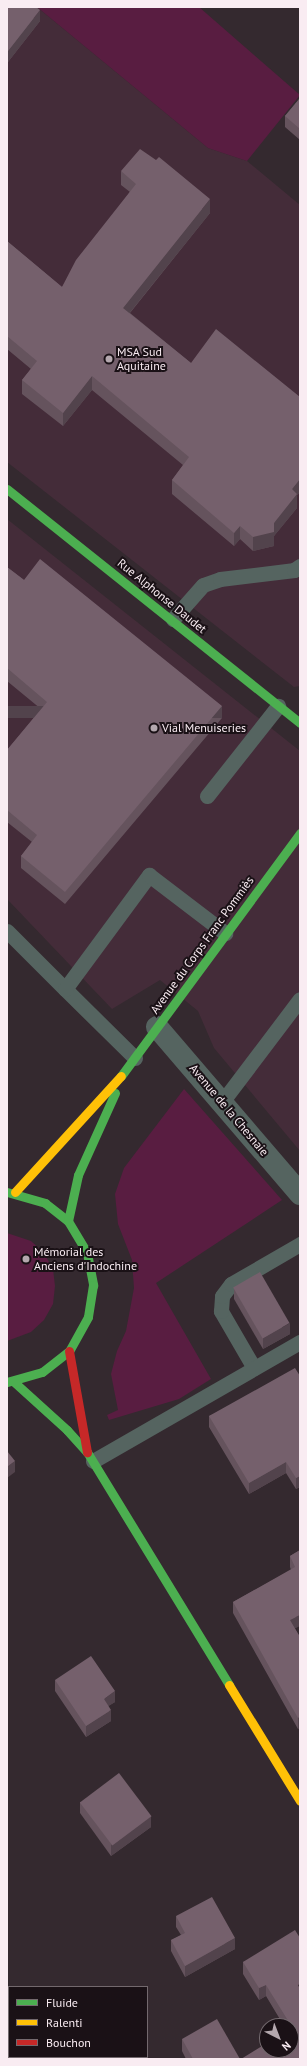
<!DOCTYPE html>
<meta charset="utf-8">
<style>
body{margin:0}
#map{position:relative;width:307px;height:2066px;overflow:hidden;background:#34292f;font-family:"PT Sans",sans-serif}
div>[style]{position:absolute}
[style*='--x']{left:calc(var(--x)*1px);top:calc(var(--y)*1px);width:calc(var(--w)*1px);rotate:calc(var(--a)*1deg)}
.built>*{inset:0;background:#442c39}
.green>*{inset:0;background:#591d41}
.lane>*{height:15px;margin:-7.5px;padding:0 7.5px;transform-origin:7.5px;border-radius:7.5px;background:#556460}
.street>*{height:22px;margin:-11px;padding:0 11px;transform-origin:11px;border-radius:11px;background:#556460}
.fast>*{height:9px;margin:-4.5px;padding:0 4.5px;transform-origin:4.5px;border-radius:4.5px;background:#4caf50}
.slow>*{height:9px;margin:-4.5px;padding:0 4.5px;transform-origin:4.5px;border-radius:4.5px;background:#ffc107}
.jam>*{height:9px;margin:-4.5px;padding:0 4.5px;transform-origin:4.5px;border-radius:4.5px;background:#c62828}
.wall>*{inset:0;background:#65535d}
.shaded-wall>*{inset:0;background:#52434c;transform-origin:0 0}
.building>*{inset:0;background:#75606c;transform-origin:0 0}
.dots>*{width:11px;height:11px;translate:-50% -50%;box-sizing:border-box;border:2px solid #1a1116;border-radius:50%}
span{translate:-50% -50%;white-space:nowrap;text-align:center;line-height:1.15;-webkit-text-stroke:4px #1a1116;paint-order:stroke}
.poi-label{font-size:12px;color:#f9ecf2}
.left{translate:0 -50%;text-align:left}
.street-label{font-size:12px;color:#f9ecf2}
.frame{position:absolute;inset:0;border:8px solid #f9ecf2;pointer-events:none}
.legend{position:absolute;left:8px;top:1986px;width:140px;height:72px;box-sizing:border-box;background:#1a1116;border:1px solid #73696e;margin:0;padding:5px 7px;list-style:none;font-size:12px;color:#f9ecf2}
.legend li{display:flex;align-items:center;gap:8px;height:20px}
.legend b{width:20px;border:1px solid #73696e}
.north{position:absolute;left:259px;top:2018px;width:40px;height:40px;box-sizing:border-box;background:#1a1116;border:1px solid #73696e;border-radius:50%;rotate:138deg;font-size:11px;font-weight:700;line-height:16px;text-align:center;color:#f9ecf2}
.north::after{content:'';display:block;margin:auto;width:14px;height:18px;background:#b4a8ae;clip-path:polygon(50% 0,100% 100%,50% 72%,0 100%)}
</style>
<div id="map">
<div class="built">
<i style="clip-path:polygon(7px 7px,37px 7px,208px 148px,247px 161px,300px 205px,300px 686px,294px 687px,7px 462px)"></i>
<i style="clip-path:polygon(7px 519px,300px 751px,300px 1151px,214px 1048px,198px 1011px,160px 980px,112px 1009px,7px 899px)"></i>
</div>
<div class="green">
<i style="clip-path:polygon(37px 7px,199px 7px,300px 95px,247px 161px,208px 148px)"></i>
<i style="clip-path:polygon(184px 1089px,282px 1200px,156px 1283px,211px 1379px,179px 1399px,109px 1420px,107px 1415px,118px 1410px,111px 1374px,117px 1351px,126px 1331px,134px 1288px,132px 1260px,118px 1224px,115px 1194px,124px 1168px)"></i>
<i style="clip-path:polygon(7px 1233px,31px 1241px,44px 1253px,53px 1269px,55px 1286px,53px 1304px,44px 1320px,31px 1332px,7px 1341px)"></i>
</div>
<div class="lane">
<i style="--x:173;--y:619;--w:45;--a:-48.6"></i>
<i style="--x:203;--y:585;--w:18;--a:-19"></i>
<i style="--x:220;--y:579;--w:75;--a:-6.9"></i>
<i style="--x:294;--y:570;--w:7;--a:-34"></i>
<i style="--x:207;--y:796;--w:115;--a:-51.7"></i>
<i style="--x:7;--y:931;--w:82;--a:45"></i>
<i style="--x:135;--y:1058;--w:98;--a:-135.4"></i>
<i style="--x:65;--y:989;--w:142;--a:-53.6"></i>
<i style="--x:149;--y:875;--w:96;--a:37.3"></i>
<i style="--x:222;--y:1102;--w:129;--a:-52.9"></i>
<i style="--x:254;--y:1368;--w:66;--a:-120.1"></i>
<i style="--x:221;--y:1311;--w:15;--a:-86"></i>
<i style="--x:222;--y:1296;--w:15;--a:-53"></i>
<i style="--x:231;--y:1284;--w:80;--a:-30.1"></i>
<i style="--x:93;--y:1461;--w:239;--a:-29.9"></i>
</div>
<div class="street">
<i style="--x:157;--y:1027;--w:220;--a:49.4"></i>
</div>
<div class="fast">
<i style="--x:7;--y:489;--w:375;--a:38.6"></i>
<i style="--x:121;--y:1076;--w:302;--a:-53.6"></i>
<i style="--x:7;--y:1192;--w:40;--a:16"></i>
<i style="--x:45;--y:1203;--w:29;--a:38"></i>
<i style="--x:68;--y:1221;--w:37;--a:59"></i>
<i style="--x:87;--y:1253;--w:33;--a:79"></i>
<i style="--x:93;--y:1285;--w:32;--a:99"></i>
<i style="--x:88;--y:1317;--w:39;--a:119"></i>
<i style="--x:69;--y:1351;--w:34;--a:142"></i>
<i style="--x:42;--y:1372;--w:36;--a:164"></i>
<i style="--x:68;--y:1221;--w:47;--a:-77.7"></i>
<i style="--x:78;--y:1175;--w:90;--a:-65.7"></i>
<i style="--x:13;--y:1381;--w:73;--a:42.2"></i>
<i style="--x:67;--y:1430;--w:30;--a:48"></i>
<i style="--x:87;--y:1452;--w:273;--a:58.6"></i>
</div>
<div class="slow">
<i style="--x:15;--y:1192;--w:157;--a:-47.6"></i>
<i style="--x:229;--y:1685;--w:136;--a:58.5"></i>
</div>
<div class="jam">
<i style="--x:69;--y:1351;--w:103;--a:79.9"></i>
</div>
<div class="wall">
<i style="clip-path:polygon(7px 7px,40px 21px,8px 62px,7px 61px)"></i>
<i style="clip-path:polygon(300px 98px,300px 140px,285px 127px,285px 116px)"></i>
<i style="clip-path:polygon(121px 171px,210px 213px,130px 313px,191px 363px,300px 397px,300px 492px,297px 495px,297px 508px,274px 536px,274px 546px,253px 551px,240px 539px,234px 546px,172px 494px,172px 480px,183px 465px,92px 390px,63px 426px,22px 394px,22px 380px,31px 369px,7px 349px,7px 241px,62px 287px,130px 192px,121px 185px)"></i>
<i style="clip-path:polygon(7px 567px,24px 580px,222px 718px,65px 904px,21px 868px,21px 856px,32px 842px,7px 822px,7px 750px,41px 709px,7px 681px)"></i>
<i style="clip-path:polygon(234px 1288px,290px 1334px,263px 1349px,234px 1299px)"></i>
<i style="clip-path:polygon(300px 1376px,300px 1487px,296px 1489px,286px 1473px,249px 1494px,209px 1427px,209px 1416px)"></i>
<i style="clip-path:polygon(300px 1550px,295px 1629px,300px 1637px,300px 1727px,298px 1729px,233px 1613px,233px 1602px,291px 1570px,290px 1567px,290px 1556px)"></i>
<i style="clip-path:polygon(55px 1680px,115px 1702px,108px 1706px,111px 1721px,86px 1737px,55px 1691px)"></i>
<i style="clip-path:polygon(80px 1802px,151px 1827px,111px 1856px,80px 1813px)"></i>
<i style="clip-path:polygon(176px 1916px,235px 1949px,185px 1977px,171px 1951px,171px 1940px,181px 1935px,176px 1927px)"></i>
<i style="clip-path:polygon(300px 1938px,291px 2050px,291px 2026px,284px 2026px,266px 1996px,259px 2000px,243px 1974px,243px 1962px)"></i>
<i style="clip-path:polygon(182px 2039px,240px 2059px,186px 2059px,182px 2051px)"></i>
</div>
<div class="shaded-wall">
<i style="clip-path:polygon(40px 10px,40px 21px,8px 62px,8px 51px)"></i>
<i style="clip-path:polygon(210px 199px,210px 213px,123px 321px,123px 308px)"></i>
<i style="clip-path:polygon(92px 376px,92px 390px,63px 426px,63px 413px)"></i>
<i style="clip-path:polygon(300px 479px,300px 492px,297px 495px,297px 508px,274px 536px,274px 546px,253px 551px,253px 537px,274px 523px,292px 489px)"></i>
<i style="clip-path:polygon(240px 526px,240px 539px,234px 546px,234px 533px)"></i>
<i style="left:222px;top:706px;width:12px;height:243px;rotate:90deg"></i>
<i style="clip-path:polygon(290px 1323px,290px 1334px,263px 1349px,263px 1338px)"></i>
<i style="clip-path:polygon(15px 1461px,15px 1472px,7px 1478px,7px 1467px)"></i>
<i style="clip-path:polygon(286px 1462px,286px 1473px,249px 1494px,249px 1483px)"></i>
<i style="clip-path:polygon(300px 1476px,300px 1487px,296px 1489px,296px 1478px)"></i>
<i style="clip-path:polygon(300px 1615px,300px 1626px,290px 1631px,290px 1620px)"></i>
<i style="clip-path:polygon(115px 1691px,115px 1702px,104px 1709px,104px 1699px)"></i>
<i style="clip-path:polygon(111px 1710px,111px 1721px,86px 1737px,86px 1726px)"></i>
<i style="clip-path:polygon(300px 1716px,300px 1727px,298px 1729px,298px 1718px)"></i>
<i style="clip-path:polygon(151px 1816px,151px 1827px,111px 1856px,111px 1845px)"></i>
<i style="clip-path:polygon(235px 1938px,235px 1949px,185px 1977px,185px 1966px)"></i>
<i style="clip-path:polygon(266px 1985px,266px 1996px,259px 2000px,259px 1988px)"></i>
</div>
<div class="building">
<i style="clip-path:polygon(7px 7px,36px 7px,40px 10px,8px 51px,7px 50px)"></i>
<i style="clip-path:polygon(300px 98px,300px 129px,285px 116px)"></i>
<i style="clip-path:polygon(140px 149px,156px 160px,159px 157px,210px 199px,123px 308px,191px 363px,216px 329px,300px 397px,300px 479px,292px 489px,297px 494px,274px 523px,274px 532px,253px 537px,240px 526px,234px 533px,172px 480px,189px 457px,92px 376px,63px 413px,22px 380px,37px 361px,7px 336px,7px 241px,62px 287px,76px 260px,136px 184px,121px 171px)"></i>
<i style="clip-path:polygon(40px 559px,222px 706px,65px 892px,21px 856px,37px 835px,7px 810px,7px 750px,47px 702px,7px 668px,7px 567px,24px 580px)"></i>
<i style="left:260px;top:1272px;width:59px;height:31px;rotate:60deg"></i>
<i style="clip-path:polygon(295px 1368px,300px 1376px,300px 1476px,296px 1478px,286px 1462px,249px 1483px,209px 1416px)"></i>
<i style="clip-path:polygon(7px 1451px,15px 1461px,7px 1467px)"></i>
<i style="clip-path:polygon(300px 1550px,300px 1615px,290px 1620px,300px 1637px,300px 1716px,298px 1718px,233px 1602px,295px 1567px,290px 1556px)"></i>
<i style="clip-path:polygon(91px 1656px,115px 1691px,104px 1699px,111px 1710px,86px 1726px,55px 1680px)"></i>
<i style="left:119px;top:1773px;width:54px;height:49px;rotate:53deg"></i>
<i style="clip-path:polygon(212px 1897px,235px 1938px,185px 1966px,171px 1940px,185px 1933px,176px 1916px)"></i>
<i style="clip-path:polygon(295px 1930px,300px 1938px,300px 1984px,298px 1985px,300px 1989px,300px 2059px,241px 2059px,267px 2043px,267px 2050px,291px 2050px,291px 2028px,292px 2027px,266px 1985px,259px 1988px,243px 1962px)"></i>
<i style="clip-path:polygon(7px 1998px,9px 2002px,9px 2057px,44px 2057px,45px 2059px,7px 2059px)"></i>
<i style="clip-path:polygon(217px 2019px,240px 2059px,193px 2059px,182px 2039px)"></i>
</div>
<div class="dots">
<i style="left:109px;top:359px;background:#b4a8ae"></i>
<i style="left:154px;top:728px;background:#b4a8ae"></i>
<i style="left:26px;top:1259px;background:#b4a8ae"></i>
</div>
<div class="poi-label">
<span class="left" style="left:117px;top:359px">MSA Sud<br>Aquitaine</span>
<span class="left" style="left:162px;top:728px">Vial Menuiseries</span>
<span class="left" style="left:34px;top:1259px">Mémorial des<br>Anciens d'Indochine</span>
</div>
<div class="street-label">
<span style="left:162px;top:596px;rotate:39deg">Rue Alphonse Daudet</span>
<span style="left:202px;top:945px;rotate:-54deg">Avenue du Corps Franc Pommiès</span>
<span style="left:229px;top:1110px;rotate:50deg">Avenue de la Chesnaie</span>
</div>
<div class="frame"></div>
<ul class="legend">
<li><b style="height:5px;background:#4caf50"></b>Fluide</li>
<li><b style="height:5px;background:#ffc107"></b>Ralenti</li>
<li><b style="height:5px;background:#c62828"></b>Bouchon</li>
</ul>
<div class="north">N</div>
</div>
